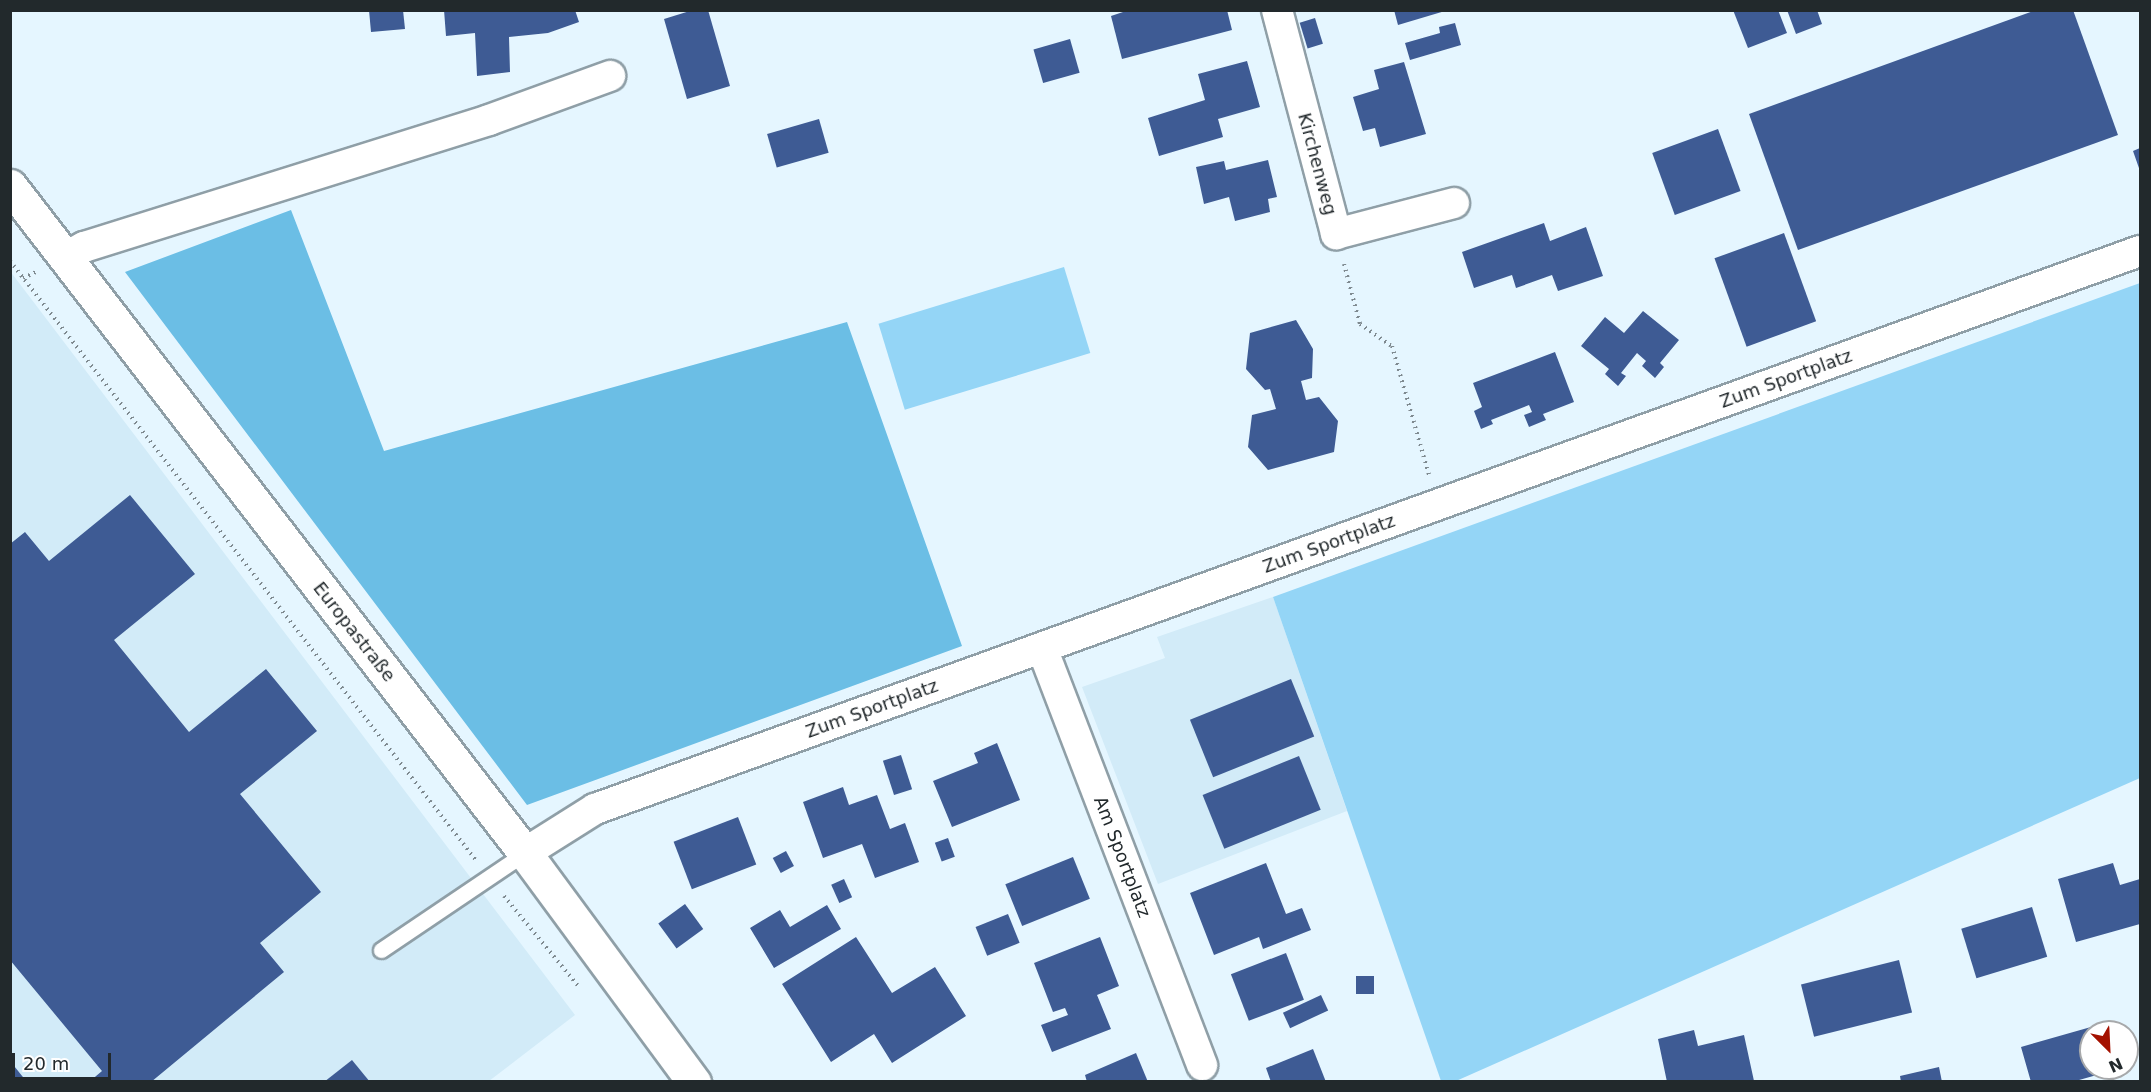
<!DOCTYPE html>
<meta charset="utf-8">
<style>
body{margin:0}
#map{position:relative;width:2151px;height:1092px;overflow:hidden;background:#e5f6ff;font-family:"DejaVu Sans",sans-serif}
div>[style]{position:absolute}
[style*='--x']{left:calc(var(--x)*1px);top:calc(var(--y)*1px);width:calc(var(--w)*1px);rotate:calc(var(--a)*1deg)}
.built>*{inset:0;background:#d2ebf8}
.green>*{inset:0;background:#94d5f6;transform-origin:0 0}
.forest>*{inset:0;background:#6bbee5}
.building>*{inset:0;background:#3e5b94;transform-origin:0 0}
.path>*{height:4px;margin-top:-2px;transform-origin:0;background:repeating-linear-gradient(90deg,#7e898f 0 1.5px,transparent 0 6px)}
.roads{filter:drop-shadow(2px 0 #8f9fa7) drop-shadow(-2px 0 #8f9fa7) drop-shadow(0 2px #8f9fa7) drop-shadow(0 -2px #8f9fa7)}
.service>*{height:15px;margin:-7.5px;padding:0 7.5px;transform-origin:7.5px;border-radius:7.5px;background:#fff}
.minor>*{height:30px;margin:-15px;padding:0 15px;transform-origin:15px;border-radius:15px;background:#fff}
.secondary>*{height:33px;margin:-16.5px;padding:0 16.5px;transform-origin:16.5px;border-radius:16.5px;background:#fff}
span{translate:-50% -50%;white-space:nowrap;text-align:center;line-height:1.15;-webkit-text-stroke:6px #fff;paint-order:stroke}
.street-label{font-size:18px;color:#22292c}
.frame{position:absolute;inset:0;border:12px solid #22292c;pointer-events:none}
.north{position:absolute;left:2079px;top:1020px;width:60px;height:60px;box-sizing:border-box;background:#fff;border:2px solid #a7a9ab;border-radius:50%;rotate:156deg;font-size:16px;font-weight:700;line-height:24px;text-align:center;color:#22292c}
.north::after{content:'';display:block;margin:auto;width:21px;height:27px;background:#a41100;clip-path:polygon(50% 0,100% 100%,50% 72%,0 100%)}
.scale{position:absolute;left:12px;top:1053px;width:99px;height:27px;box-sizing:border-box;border:3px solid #22292c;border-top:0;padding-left:8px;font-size:18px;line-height:21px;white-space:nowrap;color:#22292c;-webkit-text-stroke:4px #fff;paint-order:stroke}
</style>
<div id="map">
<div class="built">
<i style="clip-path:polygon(10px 271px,575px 1015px,489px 1081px,11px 1081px)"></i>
<i style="clip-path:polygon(1273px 597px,1347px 811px,1158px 884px,1082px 687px,1165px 658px,1157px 637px)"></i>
</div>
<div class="green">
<i style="left:1064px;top:267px;width:90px;height:194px;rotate:73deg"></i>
<i style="clip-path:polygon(2140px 283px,2140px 778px,1456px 1081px,1441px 1081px,1273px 597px)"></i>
</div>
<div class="forest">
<i style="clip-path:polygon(291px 210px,384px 451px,847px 322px,962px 646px,527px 805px,125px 272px)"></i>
</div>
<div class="building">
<i style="clip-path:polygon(369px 10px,403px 10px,405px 29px,371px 32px)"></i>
<i style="clip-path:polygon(444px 10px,575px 10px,579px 22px,548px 33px,509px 37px,510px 72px,477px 76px,475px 33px,446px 36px)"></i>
<i style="clip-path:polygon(693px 10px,708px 10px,730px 86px,687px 99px,664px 19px)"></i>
<i style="clip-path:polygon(1227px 10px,1232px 30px,1122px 59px,1111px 16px,1129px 10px)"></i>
<i style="clip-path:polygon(1394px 10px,1445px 10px,1445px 11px,1398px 25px)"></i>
<i style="clip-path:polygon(1733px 10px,1778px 10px,1787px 33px,1748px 48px)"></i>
<i style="clip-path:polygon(1787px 10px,1817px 10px,1822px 24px,1796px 34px)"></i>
<i style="clip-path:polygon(2036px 10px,2073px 10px,2118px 135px,1798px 250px,1749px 114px)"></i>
<i style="left:1315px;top:18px;width:27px;height:16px;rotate:73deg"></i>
<i style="clip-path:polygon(1455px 23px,1461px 45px,1410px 60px,1405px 43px,1440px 33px,1439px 27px)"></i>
<i style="left:1070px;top:39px;width:35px;height:38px;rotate:74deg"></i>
<i style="clip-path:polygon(1247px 61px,1260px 107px,1218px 119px,1223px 137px,1159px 156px,1148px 118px,1205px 100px,1198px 74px)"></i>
<i style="clip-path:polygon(1404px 62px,1426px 134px,1380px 147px,1375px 128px,1363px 131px,1353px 97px,1379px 89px,1374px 70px)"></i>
<i style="left:819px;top:119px;width:35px;height:54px;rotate:74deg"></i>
<i style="left:1718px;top:129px;width:66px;height:70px;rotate:70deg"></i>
<i style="clip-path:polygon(2140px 148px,2140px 171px,2133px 151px)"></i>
<i style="clip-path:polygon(1268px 160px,1277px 197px,1268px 199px,1270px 212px,1235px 221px,1229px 197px,1204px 204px,1196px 167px,1224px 161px,1226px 170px)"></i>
<i style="clip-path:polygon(1544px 223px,1550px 241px,1586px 227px,1603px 276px,1558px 291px,1552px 275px,1516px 288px,1512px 275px,1474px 288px,1462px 252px)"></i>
<i style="left:1784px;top:233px;width:94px;height:74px;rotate:70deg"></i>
<i style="clip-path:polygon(1643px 311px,1679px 340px,1660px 363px,1664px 367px,1655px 378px,1642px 366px,1646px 361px,1637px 353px,1621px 373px,1626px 376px,1618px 386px,1605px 374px,1609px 369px,1581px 346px,1605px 317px,1624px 333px)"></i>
<i style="clip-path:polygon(1296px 320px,1313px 349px,1312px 378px,1301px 381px,1306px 400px,1319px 397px,1338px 421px,1334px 452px,1268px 470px,1248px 447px,1252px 415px,1276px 409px,1270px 389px,1265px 390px,1246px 369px,1250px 333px)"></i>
<i style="clip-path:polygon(1555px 352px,1574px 402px,1543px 414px,1546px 420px,1529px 427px,1524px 415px,1532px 412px,1529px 405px,1491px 420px,1493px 424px,1481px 429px,1474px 411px,1482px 407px,1473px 383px)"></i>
<i style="clip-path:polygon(130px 495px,195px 574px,114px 640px,189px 732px,266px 669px,317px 731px,240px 794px,321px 892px,260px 943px,284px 972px,151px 1082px,89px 1082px,102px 1071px,10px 960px,10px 544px,25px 532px,49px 561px)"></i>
<i style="left:1291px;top:679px;width:62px;height:109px;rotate:68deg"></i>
<i style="clip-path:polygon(997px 743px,1020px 800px,952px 827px,933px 781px,978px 763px,974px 753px)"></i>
<i style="left:901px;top:755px;width:36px;height:19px;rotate:72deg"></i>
<i style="left:1299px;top:756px;width:58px;height:104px;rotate:68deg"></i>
<i style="clip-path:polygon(843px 787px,849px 805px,877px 795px,890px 829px,905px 823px,919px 862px,875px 878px,862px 844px,823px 858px,803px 802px)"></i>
<i style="left:738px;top:817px;width:51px;height:69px;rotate:69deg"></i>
<i style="left:948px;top:838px;width:20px;height:14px;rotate:70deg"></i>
<i style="left:786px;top:851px;width:17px;height:15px;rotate:62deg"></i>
<i style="left:1073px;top:857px;width:45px;height:73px;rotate:68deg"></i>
<i style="clip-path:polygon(1266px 863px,1286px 914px,1302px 908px,1311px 930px,1263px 949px,1259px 937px,1214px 955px,1190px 893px)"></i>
<i style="clip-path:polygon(2113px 863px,2120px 885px,2140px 879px,2140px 924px,2076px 942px,2058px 879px)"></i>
<i style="left:844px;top:879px;width:20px;height:14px;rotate:66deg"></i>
<i style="left:685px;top:904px;width:31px;height:33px;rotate:54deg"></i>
<i style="clip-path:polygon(827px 905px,841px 929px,774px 968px,750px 928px,780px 910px,790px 927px)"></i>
<i style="left:2032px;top:907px;width:52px;height:74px;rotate:73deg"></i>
<i style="left:1008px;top:914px;width:31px;height:35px;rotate:68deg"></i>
<i style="clip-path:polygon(856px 937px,892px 993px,935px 967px,966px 1016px,892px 1063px,874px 1034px,831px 1062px,782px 984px)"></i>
<i style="clip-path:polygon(1100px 937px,1119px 986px,1097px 995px,1111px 1029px,1052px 1052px,1041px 1025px,1068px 1015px,1065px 1008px,1053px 1012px,1034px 963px)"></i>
<i style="left:1286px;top:953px;width:50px;height:59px;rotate:69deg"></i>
<i style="left:1899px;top:960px;width:54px;height:101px;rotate:76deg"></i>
<i style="left:1356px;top:976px;width:18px;height:18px"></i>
<i style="left:1321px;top:995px;width:17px;height:42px;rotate:65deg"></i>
<i style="clip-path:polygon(2105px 1023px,2107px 1032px,2091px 1032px,2091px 1068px,2118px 1069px,2072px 1082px,2031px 1082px,2021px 1047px)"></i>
<i style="clip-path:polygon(1694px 1030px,1698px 1046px,1744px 1035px,1754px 1081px,1667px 1082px,1658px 1039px)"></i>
<i style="clip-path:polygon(1313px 1049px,1326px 1082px,1271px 1082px,1266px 1068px)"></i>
<i style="clip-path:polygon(1136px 1053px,1148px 1082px,1087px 1082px,1085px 1075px)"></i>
<i style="clip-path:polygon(352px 1060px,370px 1082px,324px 1082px)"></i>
<i style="clip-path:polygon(10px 1061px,27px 1082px,10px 1082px)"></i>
<i style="clip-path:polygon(1939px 1067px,1942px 1082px,1901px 1082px,1900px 1076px)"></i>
</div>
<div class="path">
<i style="--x:10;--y:261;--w:758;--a:52.13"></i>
<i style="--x:1344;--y:264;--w:62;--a:75.1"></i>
<i style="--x:1360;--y:324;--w:39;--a:35"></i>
<i style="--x:1392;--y:346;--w:134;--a:74"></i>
<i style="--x:23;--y:278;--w:14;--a:-25"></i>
<i style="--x:504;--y:896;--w:118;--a:50.5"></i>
</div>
<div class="roads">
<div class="service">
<i style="--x:381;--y:950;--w:174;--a:-34"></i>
</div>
<div class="minor">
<i style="--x:1277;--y:10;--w:232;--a:75.2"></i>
<i style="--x:1336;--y:234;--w:122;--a:-14.7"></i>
<i style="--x:64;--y:258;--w:23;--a:-29"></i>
<i style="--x:84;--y:247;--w:424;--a:-17.4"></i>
<i style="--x:489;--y:120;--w:129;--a:-20"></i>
<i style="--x:1042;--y:648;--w:447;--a:69"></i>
<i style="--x:525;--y:853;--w:83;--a:-32.2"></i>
<i style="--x:595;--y:809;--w:1643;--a:-19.86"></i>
</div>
<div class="secondary">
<i style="--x:10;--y:186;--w:843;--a:52.33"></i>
<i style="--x:525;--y:853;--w:285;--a:53.6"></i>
</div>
</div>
<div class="street-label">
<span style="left:1317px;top:164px;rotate:75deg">Kirchenweg</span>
<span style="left:1786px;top:379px;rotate:-20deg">Zum Sportplatz</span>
<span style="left:1329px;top:544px;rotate:-20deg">Zum Sportplatz</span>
<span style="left:354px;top:632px;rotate:52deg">Europastraße</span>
<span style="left:872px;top:709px;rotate:-20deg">Zum Sportplatz</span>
<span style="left:1122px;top:857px;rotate:69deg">Am Sportplatz</span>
</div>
<div class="frame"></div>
<div class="north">N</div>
<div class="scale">20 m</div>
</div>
